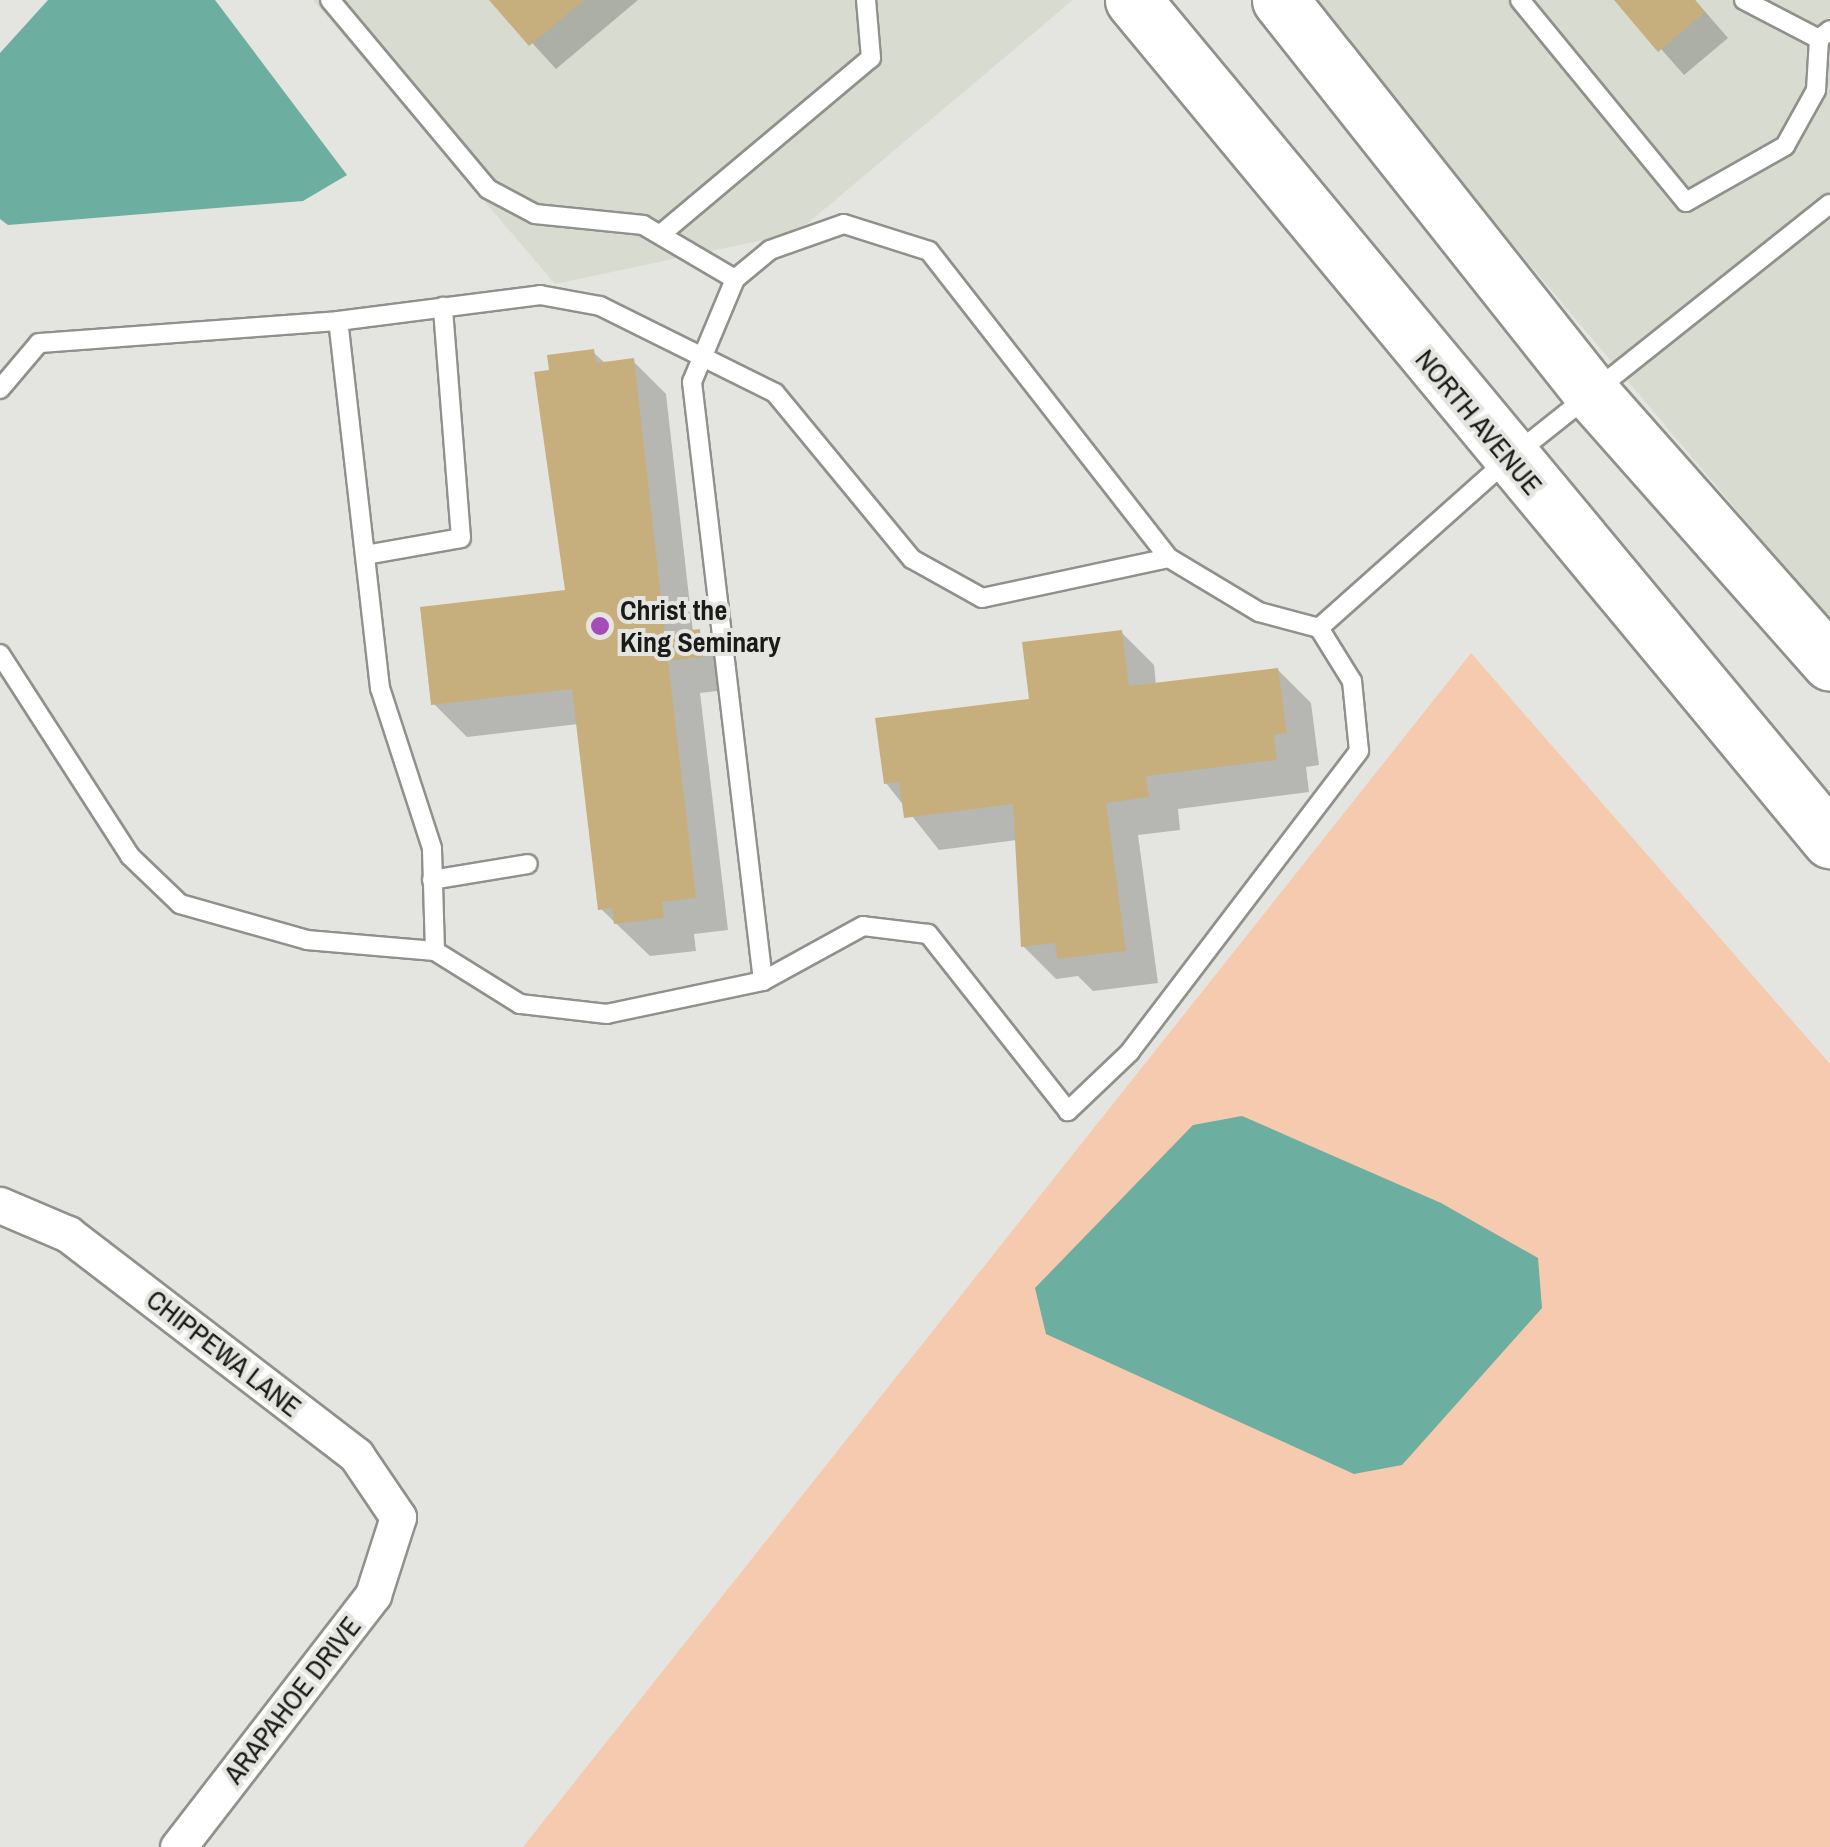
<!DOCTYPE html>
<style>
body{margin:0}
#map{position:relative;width:1830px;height:1847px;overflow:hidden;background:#e4e5e0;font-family:"Archivo Narrow",sans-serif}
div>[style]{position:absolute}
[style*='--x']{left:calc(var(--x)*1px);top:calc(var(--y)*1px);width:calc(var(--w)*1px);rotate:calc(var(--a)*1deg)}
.built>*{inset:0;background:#d8dbcf}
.green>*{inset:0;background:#f5caae}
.water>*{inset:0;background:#6caea0}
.shadow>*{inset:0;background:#0003}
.building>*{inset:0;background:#c6af7d}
.roads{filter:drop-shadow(2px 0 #90918c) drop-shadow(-2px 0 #90918c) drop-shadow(0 2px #90918c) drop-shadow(0 -2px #90918c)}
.lane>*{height:18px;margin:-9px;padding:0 9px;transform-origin:9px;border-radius:9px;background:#fff}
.street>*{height:35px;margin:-17.5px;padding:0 17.5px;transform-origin:17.5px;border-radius:17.5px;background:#fff}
.primary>*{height:55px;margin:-27.5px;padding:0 27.5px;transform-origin:27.5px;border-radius:27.5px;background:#fff}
.dots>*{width:28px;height:28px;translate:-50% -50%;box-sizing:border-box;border:5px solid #e4e5e0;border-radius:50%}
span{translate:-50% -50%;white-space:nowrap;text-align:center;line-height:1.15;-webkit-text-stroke:8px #e4e5e0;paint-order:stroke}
.street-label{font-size:28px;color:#1a1a18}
.poi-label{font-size:28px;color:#1a1a18;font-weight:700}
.left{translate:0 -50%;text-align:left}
</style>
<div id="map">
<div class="built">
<i style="clip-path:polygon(313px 0,1073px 0,796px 233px,555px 284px)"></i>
<i style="clip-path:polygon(1307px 0,1830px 0,1830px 621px)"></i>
</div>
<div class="green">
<i style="clip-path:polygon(1471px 653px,1830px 1064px,1830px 1847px,523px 1847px)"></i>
</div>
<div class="water">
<i style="clip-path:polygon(48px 0,215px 0,347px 175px,303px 201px,8px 225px,0 219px,0 53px)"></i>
<i style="clip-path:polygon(1242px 1116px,1441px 1203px,1538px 1258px,1542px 1308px,1402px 1465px,1354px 1474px,1046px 1334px,1035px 1288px,1193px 1125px)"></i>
</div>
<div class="shadow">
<i style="clip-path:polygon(493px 0,638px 0,556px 69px)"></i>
<i style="clip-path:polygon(1618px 0,1695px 0,1728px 38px,1684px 75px)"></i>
<i style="clip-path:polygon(593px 352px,606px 364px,633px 361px,666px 394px,693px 632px,732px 665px,735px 689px,700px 693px,728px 930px,694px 934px,696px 951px,650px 956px,600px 908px,578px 724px,467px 737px,434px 704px,568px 593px,552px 372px)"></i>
<i style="clip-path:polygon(1121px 632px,1154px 665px,1156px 685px,1278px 670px,1311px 703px,1319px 765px,1306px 767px,1309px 792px,1178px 809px,1180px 830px,1138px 835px,1158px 983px,1093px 991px,1078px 976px,1056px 979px,1023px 946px,1017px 840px,939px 850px,886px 783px,1031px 701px)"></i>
</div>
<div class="building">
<i style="clip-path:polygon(489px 0,584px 0,529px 46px)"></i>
<i style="clip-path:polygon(1614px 0,1695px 0,1705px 12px,1658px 52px)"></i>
<i style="clip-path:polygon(594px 349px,596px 363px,634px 358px,665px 633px,700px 629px,703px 657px,668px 661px,696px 898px,662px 902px,664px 918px,614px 924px,612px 908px,598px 910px,572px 689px,431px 705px,420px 607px,565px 590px,534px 372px,549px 370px,547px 355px)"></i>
<i style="clip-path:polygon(1122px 630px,1129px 686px,1278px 668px,1287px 733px,1274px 735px,1277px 760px,1146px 776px,1149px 797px,1106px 803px,1126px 951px,1057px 959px,1055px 943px,1021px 947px,1013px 804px,904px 818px,899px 782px,884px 784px,875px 718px,1029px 699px,1022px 642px)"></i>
</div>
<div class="roads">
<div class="lane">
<i style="--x:330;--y:0;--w:246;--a:50.1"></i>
<i style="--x:488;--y:189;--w:53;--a:28"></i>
<i style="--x:535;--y:214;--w:109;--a:5.8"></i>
<i style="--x:643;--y:225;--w:107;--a:30.4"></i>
<i style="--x:1520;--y:0;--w:261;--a:50.6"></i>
<i style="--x:1686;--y:202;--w:114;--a:-29.5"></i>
<i style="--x:1785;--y:146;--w:64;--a:-61"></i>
<i style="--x:1816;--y:90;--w:51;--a:-86.6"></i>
<i style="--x:1819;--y:39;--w:14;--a:-39"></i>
<i style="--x:1744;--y:0;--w:85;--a:27.5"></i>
<i style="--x:661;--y:234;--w:274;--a:-40"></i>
<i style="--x:871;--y:58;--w:58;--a:-94.9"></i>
<i style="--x:0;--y:389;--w:60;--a:-49.7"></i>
<i style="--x:39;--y:343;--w:300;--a:-4.2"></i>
<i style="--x:338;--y:321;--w:204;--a:-7.3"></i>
<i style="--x:540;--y:295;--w:61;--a:10.4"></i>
<i style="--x:600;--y:306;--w:195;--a:26.4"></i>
<i style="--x:775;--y:393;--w:215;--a:50.5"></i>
<i style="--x:912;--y:559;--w:80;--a:29.1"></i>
<i style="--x:982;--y:598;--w:191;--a:-12.1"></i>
<i style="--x:1169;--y:558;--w:105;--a:31"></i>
<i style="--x:1259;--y:612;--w:62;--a:14.9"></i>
<i style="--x:1319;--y:628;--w:62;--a:58.1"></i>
<i style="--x:1352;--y:681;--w:70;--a:84.3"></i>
<i style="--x:1359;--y:751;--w:378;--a:127.3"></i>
<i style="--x:1130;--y:1052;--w:86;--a:136.4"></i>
<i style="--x:1068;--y:1111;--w:226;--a:-128.3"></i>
<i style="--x:928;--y:934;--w:65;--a:-173"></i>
<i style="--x:863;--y:926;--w:114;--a:151.2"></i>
<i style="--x:763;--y:981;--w:159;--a:168.1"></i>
<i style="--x:607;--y:1014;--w:88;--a:-173.4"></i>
<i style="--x:520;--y:1004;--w:100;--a:-148.1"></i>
<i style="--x:435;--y:951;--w:103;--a:-91.7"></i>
<i style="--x:432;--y:848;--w:168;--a:-108"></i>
<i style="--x:380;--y:688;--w:369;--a:-96.5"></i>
<i style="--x:365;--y:555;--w:97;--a:-10"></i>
<i style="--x:461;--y:538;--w:232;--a:-94.5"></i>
<i style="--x:1319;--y:628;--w:254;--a:-41.7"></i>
<i style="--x:1509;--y:459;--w:410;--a:-38.5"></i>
<i style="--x:0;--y:654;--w:240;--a:57.2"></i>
<i style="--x:130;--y:856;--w:69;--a:43.8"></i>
<i style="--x:180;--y:904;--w:132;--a:15.8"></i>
<i style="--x:307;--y:940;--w:128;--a:4.9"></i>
<i style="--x:432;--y:880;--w:97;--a:-9.5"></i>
<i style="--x:763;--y:981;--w:603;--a:-96.76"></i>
<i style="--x:692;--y:382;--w:112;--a:-67.3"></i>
<i style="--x:735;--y:279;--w:45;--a:-39.6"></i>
<i style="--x:770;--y:250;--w:78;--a:-19.4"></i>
<i style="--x:844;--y:224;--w:89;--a:17.6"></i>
<i style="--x:929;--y:251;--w:390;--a:52"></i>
</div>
<div class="street">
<i style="--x:0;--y:1205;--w:74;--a:23.1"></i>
<i style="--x:68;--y:1234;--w:363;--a:37.5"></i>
<i style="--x:356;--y:1455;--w:75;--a:55.9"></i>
<i style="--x:398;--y:1517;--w:82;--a:107.8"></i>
<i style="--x:373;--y:1595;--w:319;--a:127.7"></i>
</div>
<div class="primary">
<i style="--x:1133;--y:0;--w:1092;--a:50.32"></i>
<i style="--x:1280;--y:0;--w:505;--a:51.59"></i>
<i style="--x:1594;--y:396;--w:356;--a:48.5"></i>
</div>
</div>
<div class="dots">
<i style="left:600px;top:626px;background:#a64cb8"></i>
</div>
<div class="street-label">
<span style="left:1479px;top:422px;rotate:50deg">NORTH AVENUE</span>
<span style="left:224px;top:1353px;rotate:38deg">CHIPPEWA LANE</span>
<span style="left:292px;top:1700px;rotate:-52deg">ARAPAHOE DRIVE</span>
</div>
<div class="poi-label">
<span class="left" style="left:620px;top:626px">Christ the<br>King Seminary</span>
</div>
</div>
